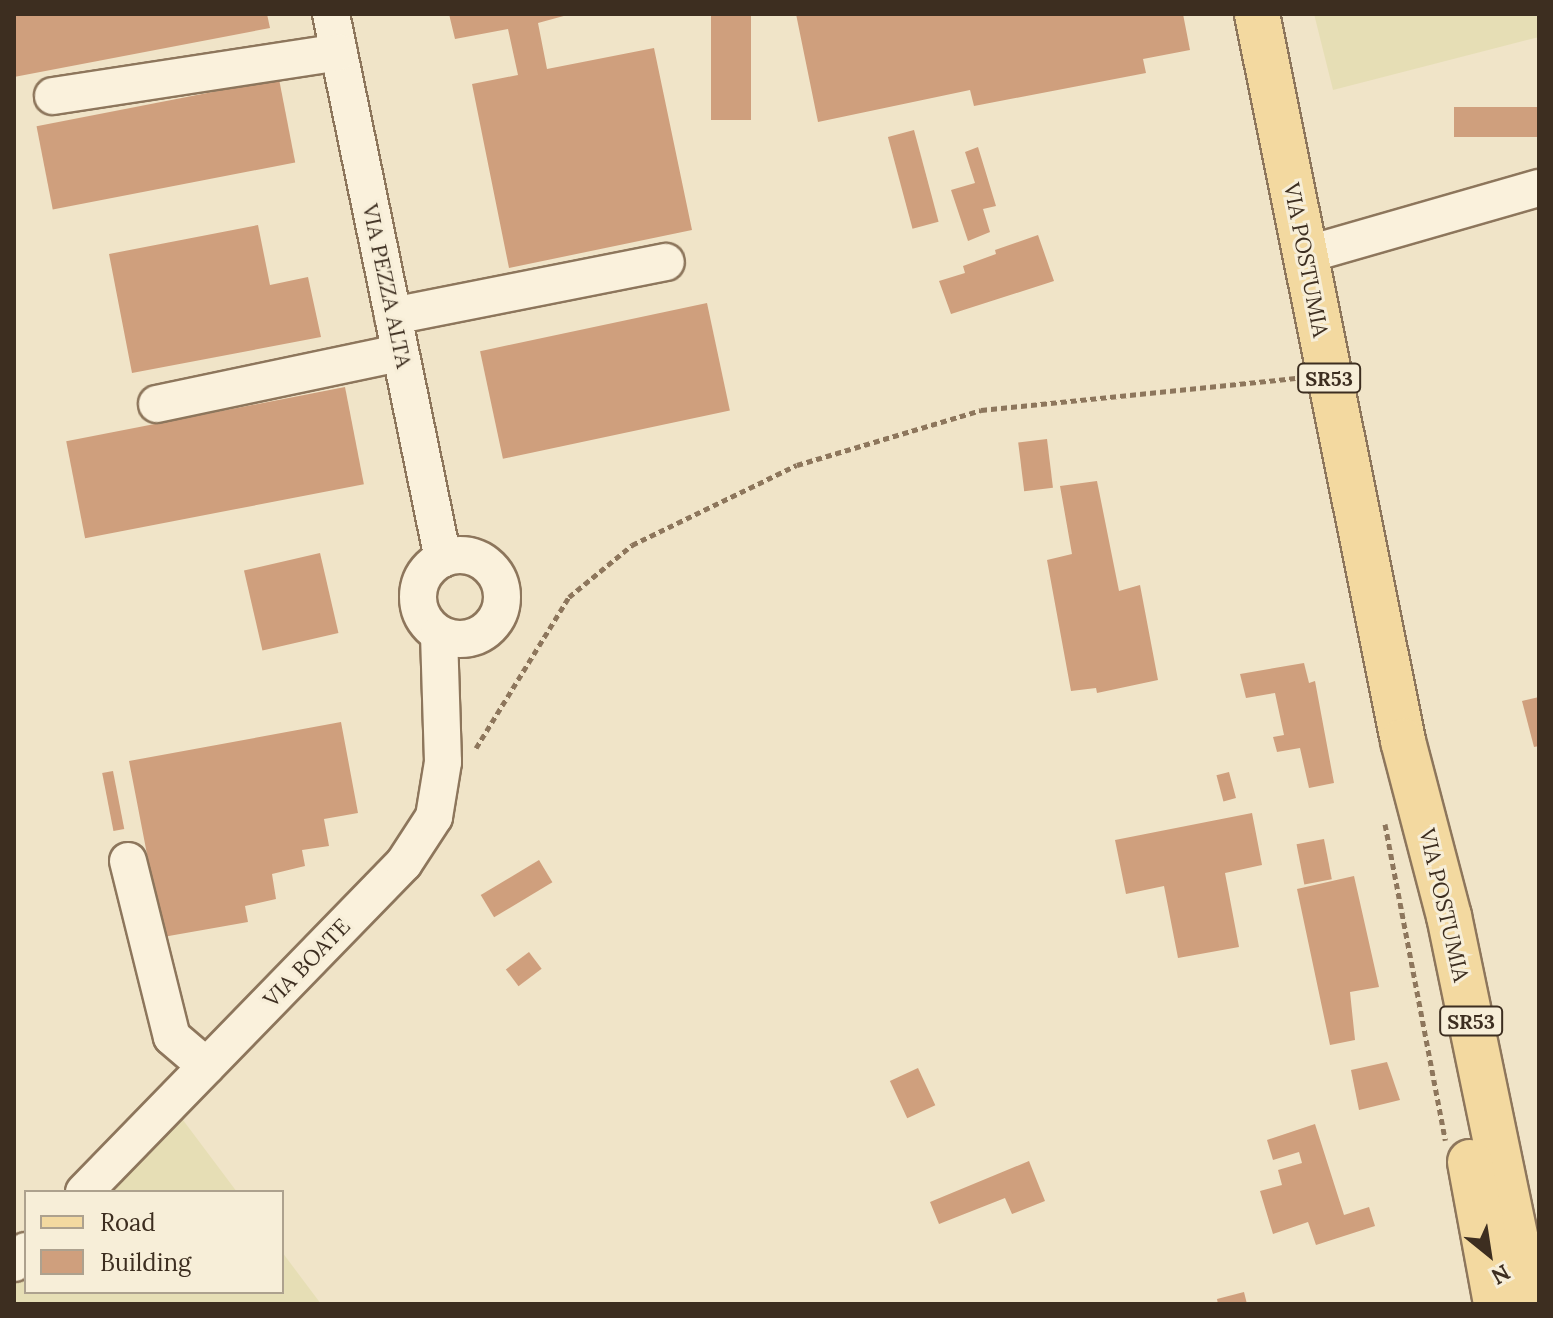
<!DOCTYPE html>
<style>
body{margin:0}
#map{position:relative;width:1553px;height:1318px;overflow:hidden;background:#f0e4c8;font-family:Lora,serif}
div>[style]{position:absolute}
[style*='--x']{left:calc(var(--x)*1px);top:calc(var(--y)*1px);width:calc(var(--w)*1px);rotate:calc(var(--a)*1deg)}
.farmland>*{inset:0;background:#e6deb5}
.building>*{inset:0;background:#cf9f7d;transform-origin:0 0}
.path>*{height:5px;margin-top:-2.5px;transform-origin:0;background:repeating-linear-gradient(90deg,#8d765c 0 6px,transparent 0 10px)}
.roads{filter:drop-shadow(2px 0 #8d765c) drop-shadow(-2px 0 #8d765c) drop-shadow(0 2px #8d765c) drop-shadow(0 -2px #8d765c)}
.minor>*{height:36px;margin:-18px;padding:0 18px;transform-origin:18px;border-radius:18px;background:#faf1dc}
.minor>.ring{margin:-18px;padding:0;box-sizing:content-box;background:none;border:36px solid #faf1dc;border-radius:50%}
.major>*{height:44px;margin:-22px;padding:0 22px;transform-origin:22px;border-radius:22px;background:#f3d9a0}
span{translate:-50% -50%;white-space:nowrap;text-align:center;line-height:1.15;-webkit-text-stroke:6px #f7eed8;paint-order:stroke}
.shield-label span{padding:2px 6px;background:#f7eed8;border:2px solid;border-radius:6px;-webkit-text-stroke-width:0}
.shield-label{font-size:20px;color:#3d2e20;font-weight:700}
.street-label{font-size:22px;color:#3d2e20}
.frame{position:absolute;inset:0;border:16px solid #3d2e20;pointer-events:none}
.legend{position:absolute;left:24px;top:1190px;width:260px;height:104px;box-sizing:border-box;background:#f7eed8;border:2px solid #ada18e;margin:0;padding:10px 14px;list-style:none;font-size:24px;color:#3d2e20}
.legend li{display:flex;align-items:center;gap:16px;height:40px}
.legend b{width:40px;border:2px solid #ada18e}
.north{position:absolute;left:1449px;top:1214px;width:80px;height:80px;-webkit-text-stroke:6px #f7eed8;paint-order:stroke;rotate:150deg;font-size:22px;font-weight:700;line-height:32px;text-align:center;color:#3d2e20}
.north::after{content:'';display:block;margin:auto;width:28px;height:36px;background:#3d2e20;clip-path:polygon(50% 0,100% 100%,50% 72%,0 100%)}
</style>
<div id="map">
<div class="farmland">
<i style="clip-path:polygon(1314px 14px,1539px 14px,1539px 37px,1333px 90px)"></i>
<i style="clip-path:polygon(177px 1112px,237px 1192px,94px 1192px)"></i>
<i style="clip-path:polygon(282px 1252px,321px 1304px,14px 1304px,14px 1278px,26px 1262px,26px 1292px,282px 1292px)"></i>
</div>
<div class="building">
<i style="clip-path:polygon(14px 14px,267px 14px,270px 28px,14px 77px)"></i>
<i style="clip-path:polygon(449px 14px,571px 14px,538px 23px,547px 69px,654px 48px,692px 230px,509px 268px,472px 84px,518px 75px,508px 29px,455px 39px)"></i>
<i style="left:711px;top:14px;width:40px;height:106px"></i>
<i style="clip-path:polygon(796px 14px,1183px 14px,1190px 50px,1143px 59px,1146px 73px,974px 106px,970px 90px,818px 122px)"></i>
<i style="left:279px;top:79px;width:85px;height:247px;rotate:79deg"></i>
<i style="left:1539px;top:107px;width:30px;height:85px;rotate:90deg"></i>
<i style="left:914px;top:130px;width:95px;height:27px;rotate:75deg"></i>
<i style="clip-path:polygon(978px 147px,996px 206px,983px 209px,990px 232px,968px 241px,951px 190px,975px 183px,965px 152px)"></i>
<i style="clip-path:polygon(258px 225px,270px 285px,308px 277px,321px 337px,132px 373px,109px 254px)"></i>
<i style="clip-path:polygon(1038px 235px,1054px 281px,951px 314px,939px 281px,965px 273px,963px 266px,996px 254px,995px 250px)"></i>
<i style="left:707px;top:303px;width:110px;height:232px;rotate:78deg"></i>
<i style="left:345px;top:387px;width:99px;height:284px;rotate:79deg"></i>
<i style="left:1047px;top:439px;width:49px;height:29px;rotate:83deg"></i>
<i style="clip-path:polygon(1097px 481px,1119px 591px,1140px 585px,1158px 680px,1097px 693px,1096px 688px,1071px 691px,1047px 560px,1072px 554px,1060px 486px)"></i>
<i style="left:320px;top:553px;width:82px;height:78px;rotate:77deg"></i>
<i style="clip-path:polygon(1304px 663px,1309px 683px,1315px 681px,1334px 783px,1309px 788px,1300px 748px,1277px 752px,1273px 737px,1284px 735px,1275px 693px,1246px 698px,1240px 674px)"></i>
<i style="clip-path:polygon(1539px 697px,1539px 746px,1534px 747px,1522px 701px)"></i>
<i style="clip-path:polygon(341px 722px,358px 813px,324px 819px,329px 846px,302px 850px,305px 866px,272px 874px,276px 899px,245px 906px,248px 922px,163px 937px,129px 761px)"></i>
<i style="left:113px;top:771px;width:59px;height:11px;rotate:79deg"></i>
<i style="left:1229px;top:772px;width:27px;height:13px;rotate:75deg"></i>
<i style="clip-path:polygon(1252px 813px,1262px 865px,1225px 873px,1239px 947px,1178px 958px,1164px 886px,1126px 894px,1115px 840px)"></i>
<i style="left:1324px;top:839px;width:41px;height:28px;rotate:79deg"></i>
<i style="left:539px;top:860px;width:26px;height:68px;rotate:59deg"></i>
<i style="clip-path:polygon(1354px 876px,1379px 987px,1350px 992px,1355px 1040px,1330px 1045px,1297px 889px)"></i>
<i style="left:529px;top:952px;width:21px;height:29px;rotate:53deg"></i>
<i style="clip-path:polygon(1387px 1062px,1400px 1100px,1359px 1110px,1351px 1070px)"></i>
<i style="left:918px;top:1068px;width:41px;height:31px;rotate:65deg"></i>
<i style="clip-path:polygon(1315px 1124px,1344px 1215px,1369px 1207px,1375px 1226px,1316px 1245px,1308px 1222px,1273px 1234px,1260px 1191px,1282px 1185px,1278px 1170px,1302px 1163px,1299px 1152px,1273px 1160px,1267px 1140px)"></i>
<i style="clip-path:polygon(1029px 1161px,1045px 1201px,1012px 1214px,1005px 1198px,939px 1224px,930px 1202px)"></i>
<i style="clip-path:polygon(1244px 1292px,1247px 1304px,1218px 1304px,1217px 1299px)"></i>
</div>
<div class="path">
<i style="--x:476;--y:748;--w:177;--a:-58.4"></i>
<i style="--x:569;--y:597;--w:82;--a:-39.5"></i>
<i style="--x:632;--y:545;--w:183;--a:-25.9"></i>
<i style="--x:797;--y:465;--w:192;--a:-16.6"></i>
<i style="--x:981;--y:410;--w:316;--a:-5.8"></i>
<i style="--x:1385;--y:824;--w:322;--a:79.2"></i>
</div>
<div class="roads">
<div class="minor">
<i style="--x:331;--y:14;--w:556;--a:78.39"></i>
<i style="--x:53;--y:96;--w:289;--a:-8.7"></i>
<i style="--x:1305;--y:255;--w:243;--a:-16"></i>
<i style="--x:393;--y:316;--w:278;--a:-11.2"></i>
<i style="--x:157;--y:404;--w:248;--a:-11.9"></i>
<i class="ring" style="left:418px;top:555px;width:48px;height:48px"></i>
<i style="--x:128;--y:861;--w:181;--a:76"></i>
<i style="--x:172;--y:1037;--w:45;--a:40.5"></i>
<i style="--x:84;--y:1192;--w:459;--a:-45.8"></i>
<i style="--x:404;--y:863;--w:55;--a:-56.9"></i>
<i style="--x:434;--y:817;--w:56;--a:-80.7"></i>
<i style="--x:443;--y:762;--w:128;--a:-91.8"></i>
<i style="--x:14;--y:1263;--w:17;--a:-45"></i>
</div>
<div class="major">
<i style="--x:1257;--y:14;--w:742;--a:78.64"></i>
<i style="--x:1403;--y:741;--w:181;--a:75.3"></i>
<i style="--x:1449;--y:916;--w:396;--a:78.3"></i>
<i style="--x:1470;--y:1162;--w:144;--a:79.6"></i>
</div>
</div>
<div class="shield-label">
<span style="left:1329px;top:378px">SR53</span>
<span style="left:1471px;top:1021px">SR53</span>
</div>
<div class="street-label">
<span style="left:1306px;top:260px;rotate:79deg">VIA POSTUMIA</span>
<span style="left:387px;top:286px;rotate:78deg">VIA PEZZA ALTA</span>
<span style="left:1444px;top:905px;rotate:77deg">VIA POSTUMIA</span>
<span style="left:307px;top:963px;rotate:-46deg">VIA BOATE</span>
</div>
<div class="frame"></div>
<ul class="legend">
<li><b style="height:10px;background:#f3d9a0"></b>Road</li>
<li><b style="height:22px;background:#cf9f7d"></b>Building</li>
</ul>
<div class="north">N</div>
</div>
